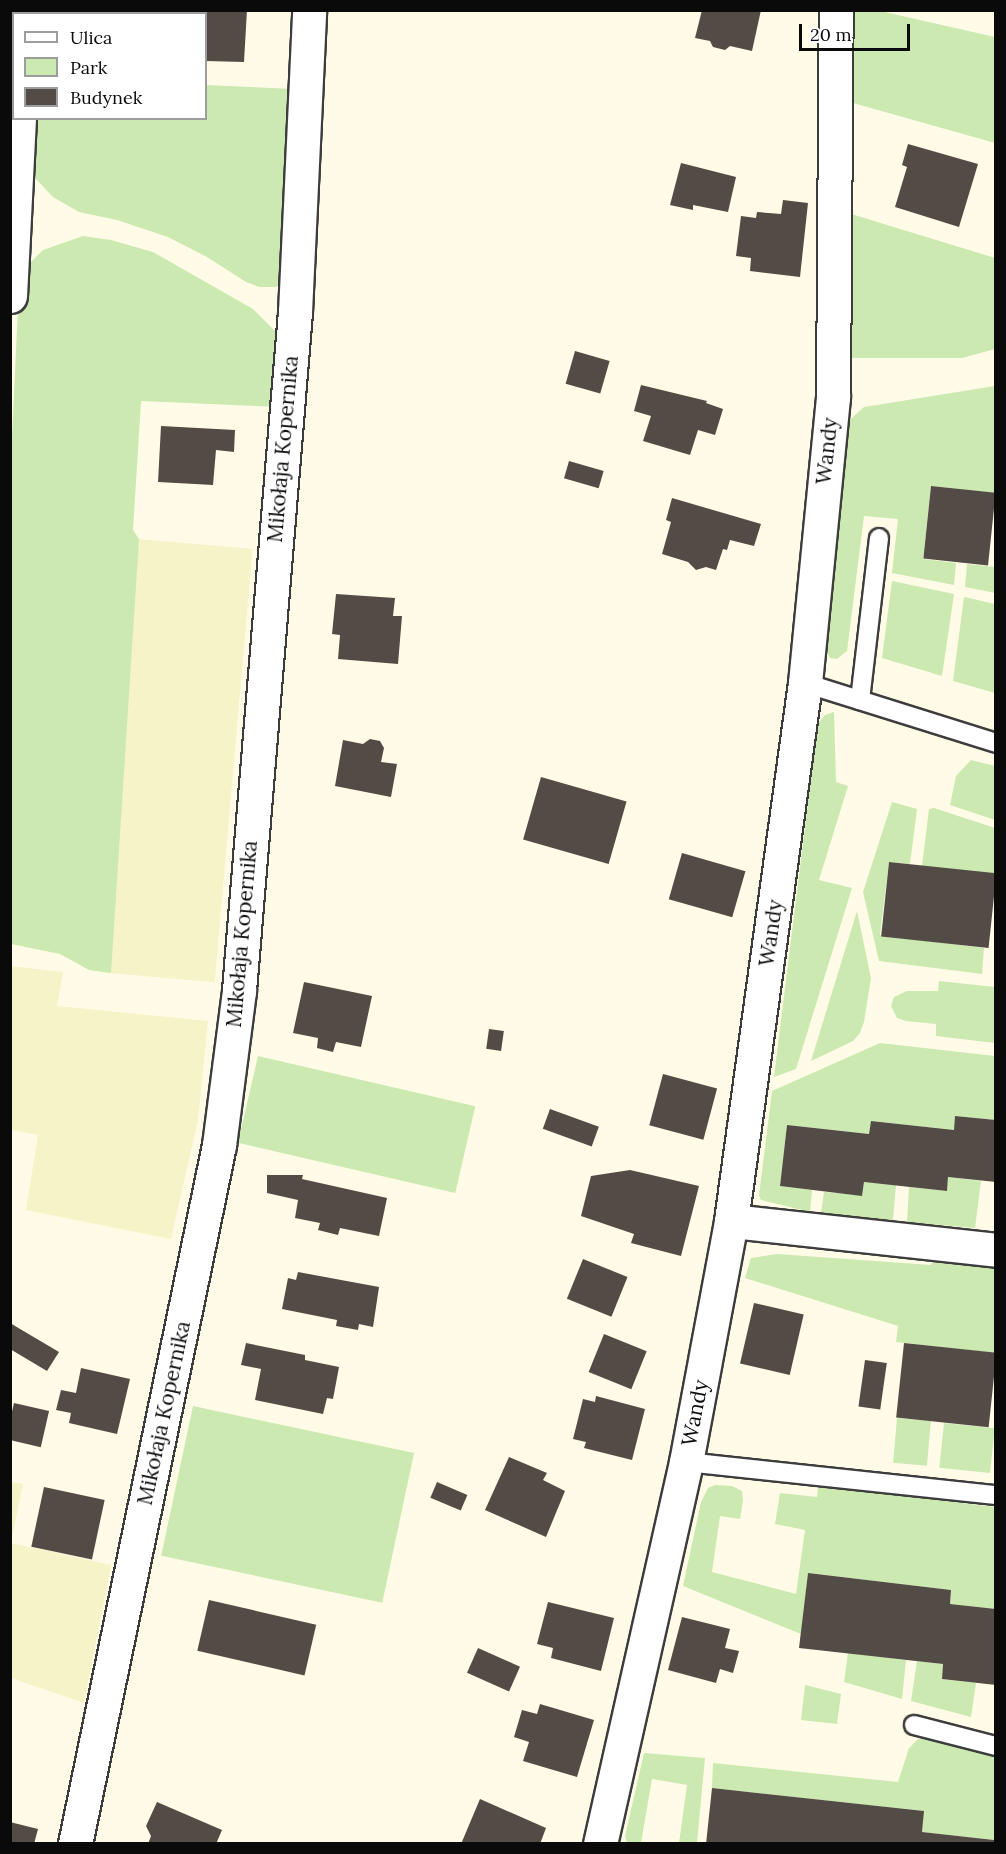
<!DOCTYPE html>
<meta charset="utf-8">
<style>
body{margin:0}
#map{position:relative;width:1006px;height:1854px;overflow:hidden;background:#fffbe7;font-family:Lora,serif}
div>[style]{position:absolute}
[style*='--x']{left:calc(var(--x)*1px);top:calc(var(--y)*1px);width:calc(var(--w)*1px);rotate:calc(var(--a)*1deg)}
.farmland>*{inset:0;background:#f5f3c7;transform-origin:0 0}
.green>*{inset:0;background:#cbe9b0;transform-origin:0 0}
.building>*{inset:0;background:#534b46;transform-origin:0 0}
.roads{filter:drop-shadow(2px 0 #3d3d3d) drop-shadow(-2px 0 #3d3d3d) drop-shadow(0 2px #3d3d3d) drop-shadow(0 -2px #3d3d3d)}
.lane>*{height:18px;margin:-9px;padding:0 9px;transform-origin:9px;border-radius:9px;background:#fff}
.street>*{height:33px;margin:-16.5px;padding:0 16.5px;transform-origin:16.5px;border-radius:16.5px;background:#fff}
span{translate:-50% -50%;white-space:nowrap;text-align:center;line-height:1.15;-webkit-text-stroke:6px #fff;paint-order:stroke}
.street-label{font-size:21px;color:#0a0a0a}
.frame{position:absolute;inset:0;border:12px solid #0a0a0a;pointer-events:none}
.legend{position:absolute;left:12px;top:12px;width:195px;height:108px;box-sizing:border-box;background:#fff;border:2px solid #9d9d9d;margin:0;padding:8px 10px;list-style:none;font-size:18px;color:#0a0a0a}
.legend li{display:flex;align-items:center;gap:12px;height:30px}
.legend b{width:30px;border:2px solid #9d9d9d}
.scale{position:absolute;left:799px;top:24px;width:111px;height:27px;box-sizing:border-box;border:3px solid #0a0a0a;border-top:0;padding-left:8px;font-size:18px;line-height:21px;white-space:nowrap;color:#0a0a0a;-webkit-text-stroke:4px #fff;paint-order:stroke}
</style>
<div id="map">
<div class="farmland">
<i style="left:139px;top:539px;width:114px;height:435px;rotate:5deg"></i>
<i style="clip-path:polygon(10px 966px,63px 972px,57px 1006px,208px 1021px,198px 1120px,171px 1239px,26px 1210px,38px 1135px,11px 1130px)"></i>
<i style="clip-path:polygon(11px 1482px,23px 1484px,11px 1543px,111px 1565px,84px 1703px,11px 1678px)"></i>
</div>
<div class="green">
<i style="clip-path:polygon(31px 10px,163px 11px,163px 14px,31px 14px)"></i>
<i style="clip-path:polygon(849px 11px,880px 11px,995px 37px,995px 143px,853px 103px,848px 98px)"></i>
<i style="clip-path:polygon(206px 85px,294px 89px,286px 274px,277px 287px,259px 287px,246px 282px,207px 257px,168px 237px,117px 220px,79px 212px,53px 197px,34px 177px,25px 156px,27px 119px,206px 118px)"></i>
<i style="clip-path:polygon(848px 213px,995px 258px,995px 349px,962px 358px,843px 358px)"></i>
<i style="clip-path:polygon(83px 236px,111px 240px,153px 252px,253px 309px,275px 331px,281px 344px,276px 407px,141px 401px,133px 530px,139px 539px,111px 973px,89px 970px,60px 954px,11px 944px,10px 481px,19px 285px,30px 263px,43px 250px)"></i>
<i style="clip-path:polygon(995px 386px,995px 493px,931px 486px,923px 559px,956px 563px,954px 585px,892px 573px,898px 519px,864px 516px,847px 651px,837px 659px,830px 658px,825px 649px,843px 426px,864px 407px)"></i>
<i style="clip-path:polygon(967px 564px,995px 567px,995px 593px,965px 587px)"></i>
<i style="clip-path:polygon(892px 581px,954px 594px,942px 676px,882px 658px)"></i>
<i style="clip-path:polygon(964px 597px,995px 604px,995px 693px,953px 681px)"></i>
<i style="clip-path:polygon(834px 712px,836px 782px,848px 786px,819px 880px,852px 888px,796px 1069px,774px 1077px,817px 730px,814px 728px,825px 715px)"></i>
<i style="clip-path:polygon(971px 760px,995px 766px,995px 820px,950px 805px,956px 776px)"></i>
<i style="clip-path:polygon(892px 802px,917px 809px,910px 864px,889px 862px,880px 935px,984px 948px,982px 974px,879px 961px,863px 892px)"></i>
<i style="clip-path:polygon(934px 808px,995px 828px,995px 874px,922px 866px,929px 809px)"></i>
<i style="clip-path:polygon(857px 911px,871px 978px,864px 1022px,860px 1033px,853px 1041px,811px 1061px)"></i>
<i style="clip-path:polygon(939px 981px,995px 987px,995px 1043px,936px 1036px,936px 1024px,906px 1021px,897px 1018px,891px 1006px,894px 997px,907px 991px,938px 991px)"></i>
<i style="clip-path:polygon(880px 1043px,995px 1056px,995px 1120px,956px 1116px,954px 1130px,871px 1121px,869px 1134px,787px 1125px,780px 1186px,812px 1190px,810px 1212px,761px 1200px,759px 1195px,772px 1091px)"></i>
<i style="left:258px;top:1056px;width:223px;height:89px;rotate:13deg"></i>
<i style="clip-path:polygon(948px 1177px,981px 1181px,975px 1228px,907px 1222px,909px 1187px,947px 1191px)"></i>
<i style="clip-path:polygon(864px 1182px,896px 1185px,893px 1220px,821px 1213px,824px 1192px,862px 1195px)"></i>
<i style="clip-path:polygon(777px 1254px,931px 1265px,934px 1257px,995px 1265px,995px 1353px,896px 1342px,898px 1326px,745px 1278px,751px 1258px)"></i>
<i style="left:193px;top:1406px;width:226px;height:153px;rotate:12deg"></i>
<i style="left:897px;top:1418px;width:34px;height:45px;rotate:5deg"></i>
<i style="left:944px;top:1423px;width:51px;height:45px;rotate:6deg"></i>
<i style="clip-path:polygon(715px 1485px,732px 1486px,742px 1491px,743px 1501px,740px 1519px,720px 1516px,712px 1572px,796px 1594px,805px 1530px,775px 1524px,780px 1493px,817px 1497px,818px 1486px,995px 1507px,995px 1609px,950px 1604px,951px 1590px,808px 1573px,801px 1634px,683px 1586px,701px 1502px,708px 1488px)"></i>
<i style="clip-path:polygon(848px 1653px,906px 1660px,902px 1699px,844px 1682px)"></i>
<i style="clip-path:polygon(917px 1661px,943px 1664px,942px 1679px,976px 1683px,971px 1717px,911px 1701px)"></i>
<i style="clip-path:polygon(805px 1685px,841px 1694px,837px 1724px,801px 1720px)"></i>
<i style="clip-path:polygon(932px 1738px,995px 1756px,995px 1843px,994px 1840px,922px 1832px,923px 1811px,712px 1788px,713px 1763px,898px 1782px,909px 1748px,918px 1739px)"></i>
<i style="clip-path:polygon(644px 1753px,705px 1758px,697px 1843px,679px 1843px,687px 1785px,652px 1779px,641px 1843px,627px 1843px,625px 1836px)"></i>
</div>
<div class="building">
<i style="clip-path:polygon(191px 10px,247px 10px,244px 62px,206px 61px,206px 14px,190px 14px)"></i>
<i style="clip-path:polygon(702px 10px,761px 10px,752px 51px,730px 46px,725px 50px,713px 47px,710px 41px,695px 38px)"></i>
<i style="clip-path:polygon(908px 144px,978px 164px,959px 227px,895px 207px,907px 167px,902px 165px)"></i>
<i style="clip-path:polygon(681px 163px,736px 177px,728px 212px,693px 205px,693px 210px,670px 205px)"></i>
<i style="clip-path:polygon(783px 200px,808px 203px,800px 277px,750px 271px,751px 258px,736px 256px,741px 216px,756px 218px,757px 212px,781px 214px)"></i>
<i style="left:575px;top:351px;width:36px;height:34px;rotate:16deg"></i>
<i style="clip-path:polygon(641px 385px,707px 401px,706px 403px,723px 409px,715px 435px,698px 430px,690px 455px,643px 441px,651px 416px,634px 411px)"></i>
<i style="clip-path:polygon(161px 426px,235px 430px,234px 452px,216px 450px,213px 485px,158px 482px)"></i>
<i style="left:569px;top:461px;width:36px;height:18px;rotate:16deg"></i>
<i style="left:931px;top:486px;width:65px;height:73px;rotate:6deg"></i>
<i style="clip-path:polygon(672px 498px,761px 524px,754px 546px,730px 540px,727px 550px,723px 549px,716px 570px,706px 567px,696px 570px,688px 562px,662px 554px,671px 522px,666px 520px)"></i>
<i style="clip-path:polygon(336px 594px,395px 598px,393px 616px,402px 616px,398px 664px,338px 659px,340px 635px,332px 634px)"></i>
<i style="clip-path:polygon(370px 739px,380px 741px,384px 748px,381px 762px,397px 764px,391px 797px,335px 786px,343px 740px,363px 744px)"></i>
<i style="left:541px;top:777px;width:89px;height:65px;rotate:16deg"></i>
<i style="left:682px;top:853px;width:66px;height:48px;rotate:16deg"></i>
<i style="left:889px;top:862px;width:108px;height:75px;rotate:6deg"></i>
<i style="clip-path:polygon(304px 982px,372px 996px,361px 1047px,336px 1042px,333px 1052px,317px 1048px,318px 1038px,293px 1033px)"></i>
<i style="left:489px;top:1029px;width:15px;height:20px;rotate:8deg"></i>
<i style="left:663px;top:1074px;width:56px;height:53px;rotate:15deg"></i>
<i style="left:550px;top:1109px;width:52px;height:21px;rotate:20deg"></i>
<i style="clip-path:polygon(955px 1116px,996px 1120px,996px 1182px,948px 1177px,947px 1191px,864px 1182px,862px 1196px,780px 1186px,787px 1125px,869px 1134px,871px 1121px,954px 1130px)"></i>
<i style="clip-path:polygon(630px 1170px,699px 1186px,681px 1256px,631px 1243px,634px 1234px,581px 1216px,591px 1176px)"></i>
<i style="clip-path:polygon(267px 1175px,303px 1175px,302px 1179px,387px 1198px,379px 1236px,340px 1228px,338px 1235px,318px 1230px,320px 1223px,295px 1218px,298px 1200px,267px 1193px)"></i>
<i style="left:583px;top:1259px;width:48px;height:43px;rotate:22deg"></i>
<i style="clip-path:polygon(298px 1272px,379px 1287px,373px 1327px,359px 1324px,358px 1330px,336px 1326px,337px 1320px,282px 1309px,288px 1278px,296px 1280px)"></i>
<i style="left:754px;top:1303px;width:51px;height:62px;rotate:13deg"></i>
<i style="clip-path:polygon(10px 1323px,59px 1352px,47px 1371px,10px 1349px)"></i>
<i style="left:604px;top:1334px;width:46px;height:41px;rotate:22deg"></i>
<i style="clip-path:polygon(246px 1343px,305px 1355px,305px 1360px,339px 1367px,333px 1399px,327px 1398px,323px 1414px,255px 1400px,261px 1369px,241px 1365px)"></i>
<i style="left:904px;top:1343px;width:93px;height:75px;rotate:6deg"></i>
<i style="left:865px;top:1360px;width:22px;height:47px;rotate:8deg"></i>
<i style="clip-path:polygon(81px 1368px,130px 1379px,117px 1434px,69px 1423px,71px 1413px,56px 1410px,61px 1390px,76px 1393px)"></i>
<i style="clip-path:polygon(596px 1396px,645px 1409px,632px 1460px,584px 1448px,586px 1442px,573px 1439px,583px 1399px,595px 1402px)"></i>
<i style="left:14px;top:1403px;width:36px;height:37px;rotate:13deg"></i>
<i style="clip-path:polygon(509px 1457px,547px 1473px,543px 1480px,565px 1491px,546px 1537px,485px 1510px)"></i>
<i style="left:437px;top:1482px;width:33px;height:17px;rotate:23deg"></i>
<i style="left:44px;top:1487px;width:62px;height:61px;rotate:12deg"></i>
<i style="clip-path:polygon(808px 1573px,951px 1590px,950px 1604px,996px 1609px,996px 1685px,942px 1679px,943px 1664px,799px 1648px)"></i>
<i style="left:209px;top:1600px;width:110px;height:52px;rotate:13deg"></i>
<i style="clip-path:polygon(548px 1602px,614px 1618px,601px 1671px,551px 1658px,553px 1648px,537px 1644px)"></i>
<i style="clip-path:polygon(682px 1617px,730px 1629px,725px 1648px,739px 1651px,733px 1673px,720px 1669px,716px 1683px,668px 1670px)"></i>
<i style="left:478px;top:1648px;width:46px;height:27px;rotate:24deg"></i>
<i style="clip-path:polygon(540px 1704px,594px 1720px,577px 1777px,523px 1761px,529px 1742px,514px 1737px,522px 1710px,537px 1714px)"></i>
<i style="clip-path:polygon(712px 1788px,924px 1811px,922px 1832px,994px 1840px,994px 1844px,706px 1844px)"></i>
<i style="clip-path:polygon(480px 1799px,546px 1828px,540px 1844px,461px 1844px)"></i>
<i style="clip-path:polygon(157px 1802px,222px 1830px,216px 1844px,148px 1844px,151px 1836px,146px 1826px)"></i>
<i style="clip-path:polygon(10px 1822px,38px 1829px,34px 1844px,10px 1844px)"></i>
</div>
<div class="roads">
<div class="lane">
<i style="--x:805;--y:683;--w:200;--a:17.4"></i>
<i style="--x:860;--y:700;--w:163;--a:-83.3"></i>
<i style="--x:686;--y:1462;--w:312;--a:6.1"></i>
<i style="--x:914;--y:1725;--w:85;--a:14.4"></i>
</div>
<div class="street">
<i style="--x:23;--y:14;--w:4;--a:-90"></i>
<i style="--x:10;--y:296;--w:178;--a:-87.1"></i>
<i style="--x:731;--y:1221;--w:267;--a:6.2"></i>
<i style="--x:75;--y:1844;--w:714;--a:-78.36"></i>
<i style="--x:219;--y:1145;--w:156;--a:-82.6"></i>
<i style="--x:239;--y:990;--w:680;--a:-85.28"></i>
<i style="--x:295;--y:312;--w:302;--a:-87.3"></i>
<i style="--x:600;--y:1844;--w:392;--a:-77.3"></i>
<i style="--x:686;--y:1462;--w:245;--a:-79.4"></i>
<i style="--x:731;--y:1221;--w:543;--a:-82.17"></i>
<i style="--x:805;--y:683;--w:287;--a:-84.4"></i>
<i style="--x:833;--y:397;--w:387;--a:-89.6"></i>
</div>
</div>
<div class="street-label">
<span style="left:283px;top:449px;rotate:-85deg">Mikołaja Kopernika</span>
<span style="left:827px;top:451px;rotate:-84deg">Wandy</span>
<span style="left:771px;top:933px;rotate:-82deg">Wandy</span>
<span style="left:242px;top:934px;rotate:-85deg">Mikołaja Kopernika</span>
<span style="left:164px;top:1413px;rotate:-78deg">Mikołaja Kopernika</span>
<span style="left:695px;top:1413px;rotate:-79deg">Wandy</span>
</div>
<div class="frame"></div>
<ul class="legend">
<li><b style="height:8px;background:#fff"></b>Ulica</li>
<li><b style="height:16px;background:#cbe9b0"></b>Park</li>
<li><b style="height:16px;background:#534b46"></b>Budynek</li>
</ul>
<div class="scale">20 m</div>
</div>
